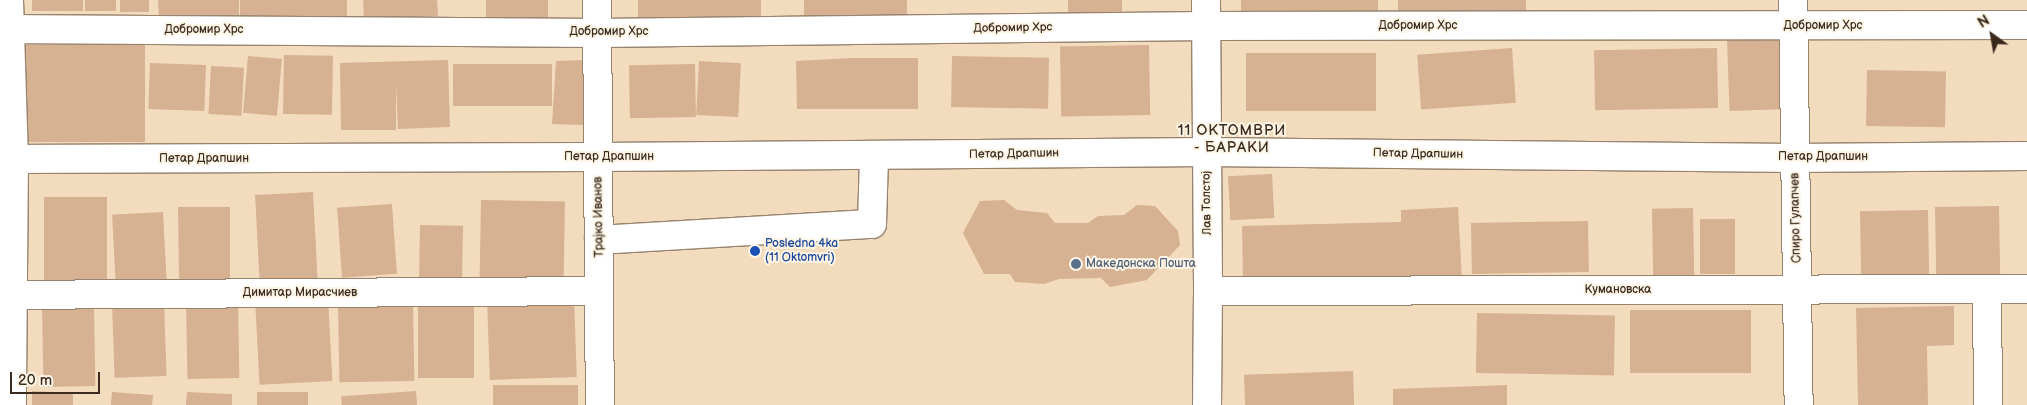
<!DOCTYPE html>
<meta charset="utf-8">
<style>
body{margin:0}
#map{position:relative;width:2027px;height:405px;overflow:hidden;background:#f3dcbd;font-family:"Balsamiq Sans",sans-serif}
div>[style]{position:absolute}
[style*='--x']{left:calc(var(--x)*1px);top:calc(var(--y)*1px);width:calc(var(--w)*1px);rotate:calc(var(--a)*1deg)}
.building>*{inset:0;background:#d6b192;transform-origin:0 0}
.roads{filter:drop-shadow(1px 0 #97836e) drop-shadow(-1px 0 #97836e) drop-shadow(0 1px #97836e) drop-shadow(0 -1px #97836e)}
.minor>*{height:28px;margin:-14px;padding:0 14px;transform-origin:14px;border-radius:14px;background:#fff}
.dots>*{width:14px;height:14px;translate:-50% -50%;box-sizing:border-box;border:2px solid #fcf5e5;border-radius:50%}
span{translate:-50% -50%;white-space:nowrap;text-align:center;line-height:1.15;-webkit-text-stroke:4px #fcf5e5;paint-order:stroke}
.street-label{font-size:12px;color:#3b2a1e}
.transit-label{font-size:12px;color:#164399}
.left{translate:0 -50%;text-align:left}
.service-label{font-size:12px;color:#4e5e75}
.quarter-label{font-size:15px;color:#3b2a1e;letter-spacing:1px}
.north{position:absolute;left:1967px;top:10px;width:50px;height:50px;-webkit-text-stroke:4px #fcf5e5;paint-order:stroke;rotate:328deg;font-size:14px;font-weight:700;line-height:20px;text-align:center;color:#3b2a1e}
.north::after{content:'';display:block;margin:auto;width:18px;height:22px;background:#3b2a1e;clip-path:polygon(50% 0,100% 100%,50% 72%,0 100%)}
.scale{position:absolute;left:10px;top:372px;width:90px;height:22px;box-sizing:border-box;border:2px solid #3b2a1e;border-top:0;padding-left:6px;font-size:15px;line-height:18px;white-space:nowrap;color:#3b2a1e;-webkit-text-stroke:4px #fcf5e5;paint-order:stroke}
</style>
<div id="map">
<div class="building">
<i style="left:32px;top:0;width:51px;height:11px"></i>
<i style="left:85px;top:0;width:31px;height:11px"></i>
<i style="left:120px;top:0;width:29px;height:12px"></i>
<i style="clip-path:polygon(158px 0,239px 0,239px 15px,159px 19px)"></i>
<i style="clip-path:polygon(240px 0,347px 0,347px 17px,240px 21px)"></i>
<i style="clip-path:polygon(363px 0,437px 0,438px 16px,364px 20px)"></i>
<i style="left:486px;top:0;width:62px;height:18px"></i>
<i style="left:638px;top:0;width:123px;height:17px"></i>
<i style="left:804px;top:0;width:103px;height:18px"></i>
<i style="left:1068px;top:0;width:54px;height:22px"></i>
<i style="clip-path:polygon(1241px 0,1378px 0,1378px 18px,1241px 15px)"></i>
<i style="clip-path:polygon(1398px 0,1526px 0,1526px 21px,1398px 14px)"></i>
<i style="left:1788px;top:38px;width:71px;height:61px;rotate:88deg"></i>
<i style="left:20px;top:45px;width:125px;height:97px"></i>
<i style="left:1149px;top:45px;width:70px;height:89px;rotate:89deg"></i>
<i style="left:1512px;top:48px;width:55px;height:95px;rotate:86deg"></i>
<i style="left:1717px;top:48px;width:60px;height:123px;rotate:89deg"></i>
<i style="left:1246px;top:53px;width:130px;height:58px"></i>
<i style="left:284px;top:55px;width:49px;height:59px;rotate:1deg"></i>
<i style="left:248px;top:56px;width:34px;height:57px;rotate:5deg"></i>
<i style="left:952px;top:56px;width:97px;height:51px;rotate:1deg"></i>
<i style="clip-path:polygon(852px 58px,918px 58px,918px 109px,797px 109px,796px 61px)"></i>
<i style="clip-path:polygon(448px 60px,450px 127px,398px 129px,396px 84px,396px 130px,341px 130px,340px 63px)"></i>
<i style="clip-path:polygon(584px 60px,584px 125px,552px 124px,556px 61px)"></i>
<i style="left:699px;top:61px;width:42px;height:54px;rotate:3deg"></i>
<i style="left:150px;top:63px;width:56px;height:46px;rotate:2deg"></i>
<i style="left:453px;top:64px;width:99px;height:42px"></i>
<i style="left:695px;top:64px;width:53px;height:66px;rotate:89deg"></i>
<i style="left:211px;top:66px;width:33px;height:48px;rotate:3deg"></i>
<i style="left:1867px;top:70px;width:79px;height:56px;rotate:1deg"></i>
<i style="left:1272px;top:174px;width:44px;height:44px;rotate:87deg"></i>
<i style="left:313px;top:192px;width:88px;height:58px;rotate:87deg"></i>
<i style="left:107px;top:197px;width:89px;height:63px;rotate:90deg"></i>
<i style="left:481px;top:200px;width:84px;height:82px;rotate:1deg"></i>
<i style="clip-path:polygon(1004px 200px,1017px 210px,1047px 213px,1055px 223px,1088px 223px,1098px 216px,1124px 215px,1137px 205px,1155px 206px,1178px 231px,1180px 245px,1147px 280px,1110px 287px,1101px 278px,1059px 279px,1044px 284px,1015px 282px,1010px 274px,984px 274px,963px 233px,980px 201px)"></i>
<i style="left:392px;top:204px;width:70px;height:55px;rotate:86deg"></i>
<i style="left:1999px;top:206px;width:73px;height:64px;rotate:89deg"></i>
<i style="clip-path:polygon(178px 207px,230px 207px,230px 279px,183px 280px,179px 278px)"></i>
<i style="clip-path:polygon(1458px 207px,1462px 280px,1243px 281px,1242px 226px,1401px 222px,1401px 210px)"></i>
<i style="left:1693px;top:208px;width:68px;height:41px;rotate:89deg"></i>
<i style="left:1928px;top:210px;width:75px;height:68px;rotate:89deg"></i>
<i style="left:163px;top:212px;width:67px;height:51px;rotate:87deg"></i>
<i style="left:1700px;top:219px;width:35px;height:55px"></i>
<i style="left:1588px;top:221px;width:51px;height:117px;rotate:89deg"></i>
<i style="left:420px;top:225px;width:43px;height:53px;rotate:1deg"></i>
<i style="left:328px;top:297px;width:84px;height:73px;rotate:87deg"></i>
<i style="left:574px;top:297px;width:80px;height:87px;rotate:88deg"></i>
<i style="left:418px;top:298px;width:56px;height:80px"></i>
<i style="left:238px;top:299px;width:79px;height:52px;rotate:89deg"></i>
<i style="left:164px;top:302px;width:74px;height:52px;rotate:88deg"></i>
<i style="left:413px;top:302px;width:79px;height:75px;rotate:89deg"></i>
<i style="left:94px;top:305px;width:81px;height:52px;rotate:89deg"></i>
<i style="clip-path:polygon(1954px 306px,1954px 345px,1927px 346px,1928px 405px,1858px 405px,1856px 308px)"></i>
<i style="left:1630px;top:310px;width:121px;height:63px"></i>
<i style="left:1477px;top:313px;width:138px;height:60px;rotate:1deg"></i>
<i style="left:1353px;top:371px;width:34px;height:109px;rotate:88deg"></i>
<i style="left:578px;top:385px;width:20px;height:85px;rotate:90deg"></i>
<i style="clip-path:polygon(1507px 385px,1507px 405px,1393px 405px,1393px 389px)"></i>
<i style="clip-path:polygon(32px 391px,73px 393px,73px 405px,32px 405px)"></i>
<i style="left:416px;top:391px;width:14px;height:75px;rotate:86deg"></i>
<i style="clip-path:polygon(112px 392px,153px 395px,152px 405px,111px 405px)"></i>
<i style="clip-path:polygon(187px 392px,232px 394px,232px 405px,186px 405px)"></i>
<i style="left:257px;top:392px;width:51px;height:13px"></i>
</div>
<div class="roads">
<div class="minor">
<i style="--x:9;--y:0;--w:160;--a:88.2"></i>
<i style="--x:14;--y:160;--w:245;--a:90.5"></i>
<i style="--x:597;--y:0;--w:405;--a:89.6"></i>
<i style="--x:1206;--y:0;--w:291;--a:89.6"></i>
<i style="--x:1208;--y:291;--w:114;--a:90.5"></i>
<i style="--x:1793;--y:0;--w:405;--a:89.2"></i>
<i style="--x:0;--y:29;--w:597;--a:0.38"></i>
<i style="--x:597;--y:33;--w:609;--a:-0.66"></i>
<i style="--x:1206;--y:26;--w:821;--a:-0.07"></i>
<i style="--x:0;--y:159;--w:598;--a:-0.19"></i>
<i style="--x:598;--y:157;--w:608;--a:-0.47"></i>
<i style="--x:1206;--y:152;--w:589;--a:0.58"></i>
<i style="--x:1795;--y:158;--w:232;--a:-0.5"></i>
<i style="--x:599;--y:240;--w:273;--a:-3.4"></i>
<i style="--x:872;--y:224;--w:69;--a:-88.3"></i>
<i style="--x:1987;--y:289;--w:116;--a:89.5"></i>
<i style="--x:1208;--y:291;--w:819;--a:-0.14"></i>
<i style="--x:0;--y:295;--w:599;--a:-0.38"></i>
</div>
</div>
<div class="dots">
<i style="left:755px;top:251px;background:#1a4fb4"></i>
<i style="left:1076px;top:264px;background:#5c6f8a"></i>
</div>
<div class="street-label">
<span style="left:1418px;top:26px">Добромир Хрс</span>
<span style="left:1823px;top:26px">Добромир Хрс</span>
<span style="left:1013px;top:28px;rotate:-1deg">Добромир Хрс</span>
<span style="left:204px;top:30px">Добромир Хрс</span>
<span style="left:609px;top:32px">Добромир Хрс</span>
<span style="left:1014px;top:154px;rotate:-1deg">Петар Драпшин</span>
<span style="left:1418px;top:154px;rotate:1deg">Петар Драпшин</span>
<span style="left:609px;top:157px">Петар Драпшин</span>
<span style="left:1823px;top:157px">Петар Драпшин</span>
<span style="left:204px;top:159px">Петар Драпшин</span>
<span style="left:1207px;top:203px;rotate:-91deg">Лав Толстој</span>
<span style="left:599px;top:217px;rotate:-91deg">Трајко Иванов</span>
<span style="left:1796px;top:218px;rotate:-91deg">Спиро Гулапчев</span>
<span style="left:1618px;top:290px">Кумановска</span>
<span style="left:300px;top:293px">Димитар Мирасчиев</span>
</div>
<div class="transit-label">
<span class="left" style="left:765px;top:251px">Posledna 4ka<br>(11 Oktomvri)</span>
</div>
<div class="service-label">
<span class="left" style="left:1086px;top:264px">Македонска Пошта</span>
</div>
<div class="quarter-label">
<span style="left:1232px;top:139px">11 ОКТОМВРИ<br>- БАРАКИ</span>
</div>
<div class="north">N</div>
<div class="scale">20 m</div>
</div>
